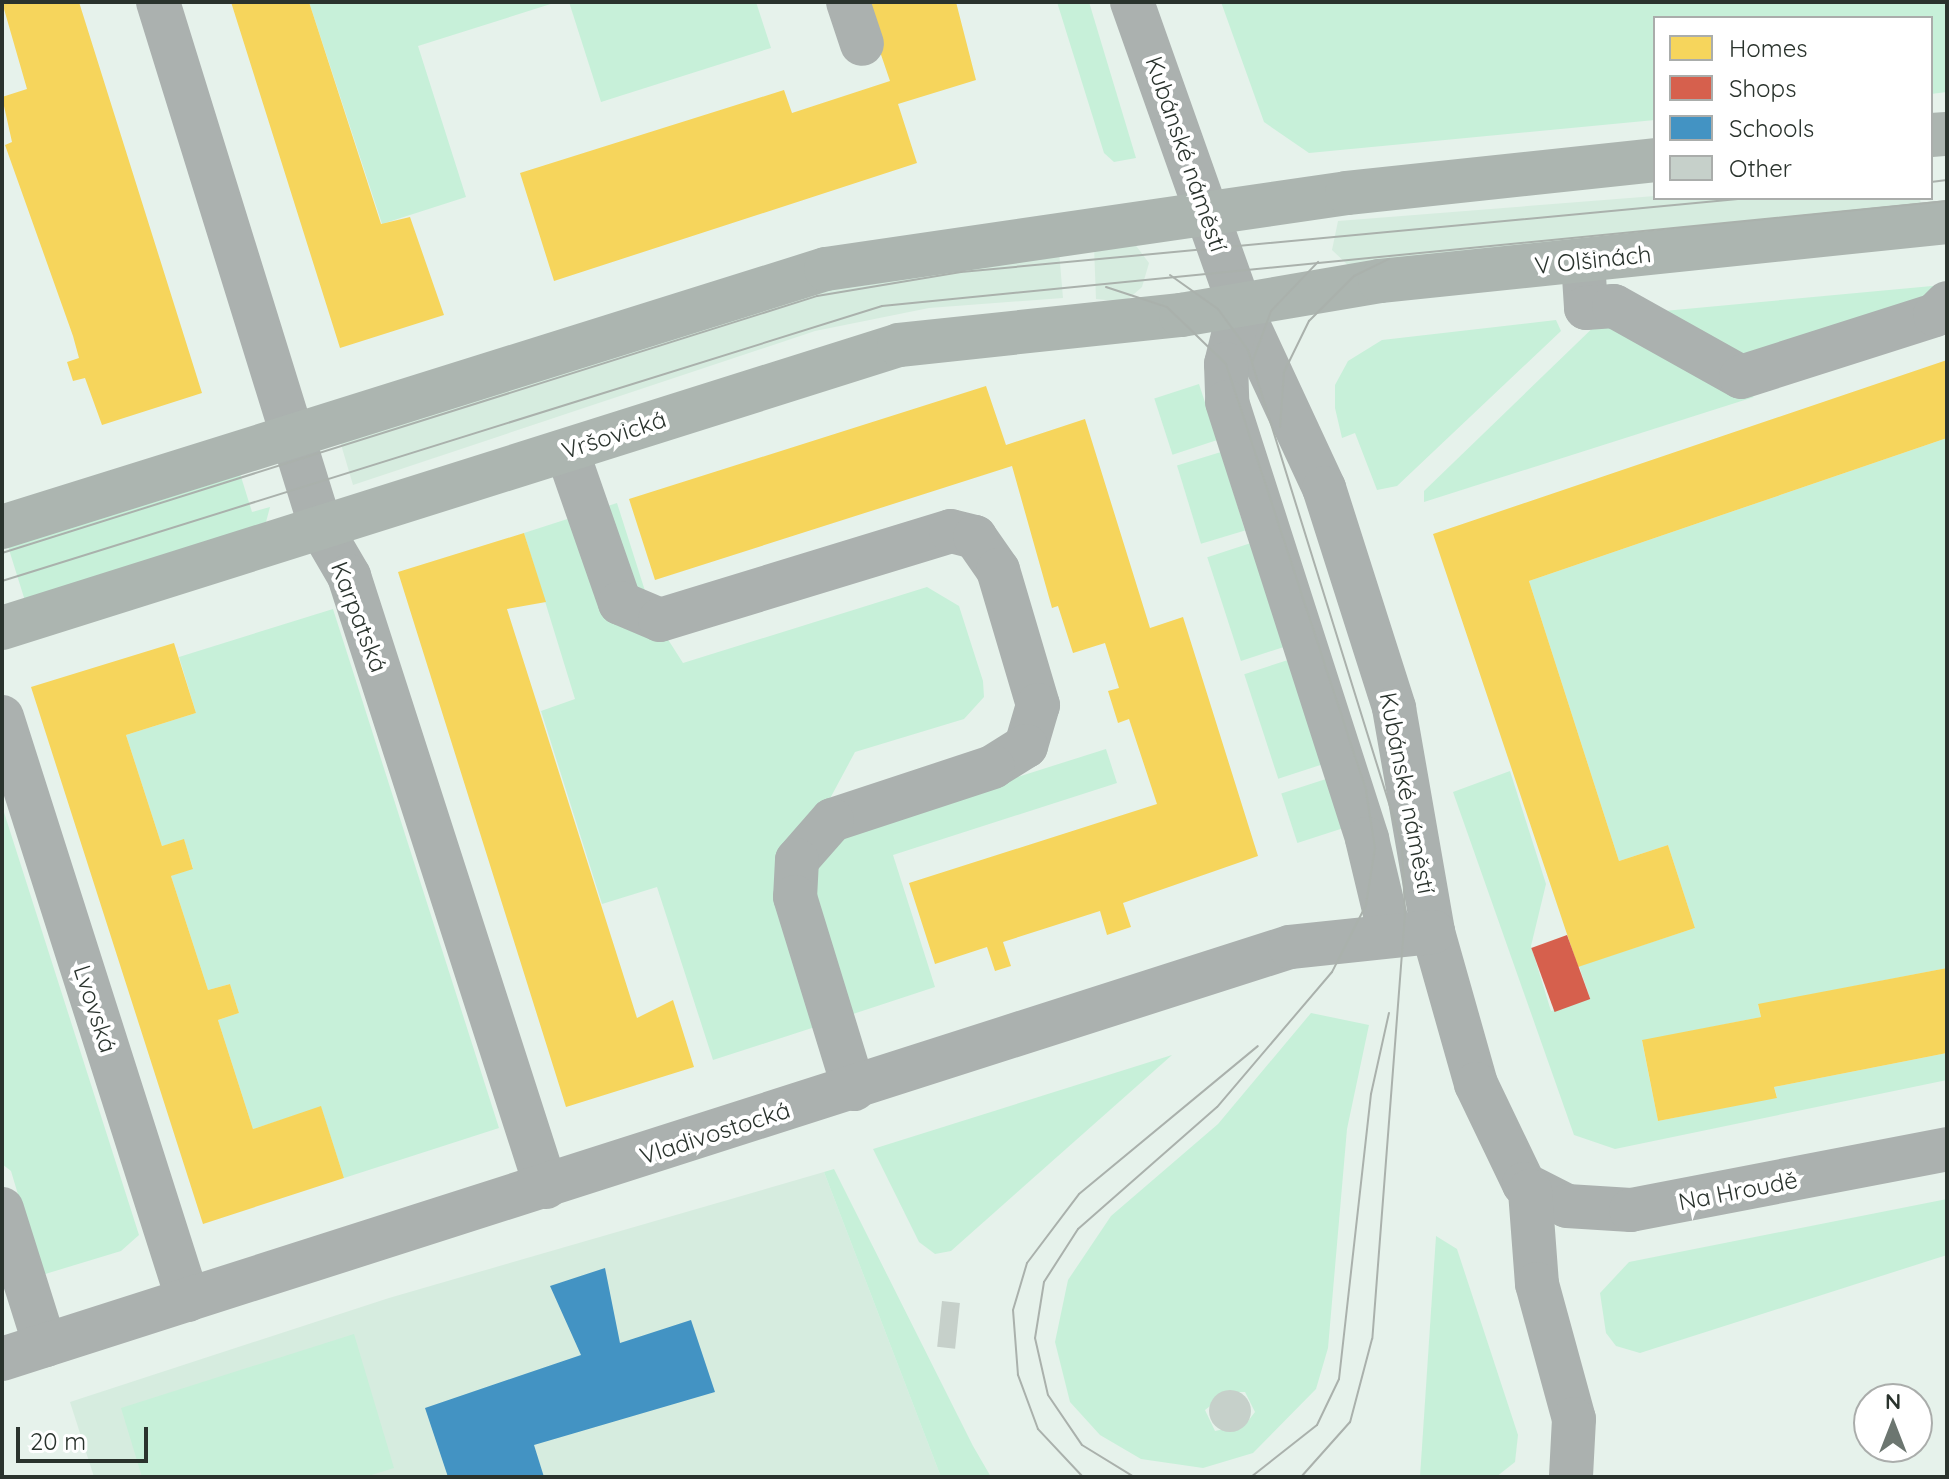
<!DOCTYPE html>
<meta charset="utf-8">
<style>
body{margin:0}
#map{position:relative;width:1949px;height:1479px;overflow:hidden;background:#e6f2eb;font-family:Quicksand,sans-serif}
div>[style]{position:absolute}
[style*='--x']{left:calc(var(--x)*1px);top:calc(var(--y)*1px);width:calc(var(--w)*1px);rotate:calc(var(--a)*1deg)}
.built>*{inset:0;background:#d6ecdf}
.green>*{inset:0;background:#c7f0d9;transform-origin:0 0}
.homes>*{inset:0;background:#f6d55c}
.shops>*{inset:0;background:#d6604d;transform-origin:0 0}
.schools>*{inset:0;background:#4393c3}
.building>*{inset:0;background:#c6d0ca;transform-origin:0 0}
.round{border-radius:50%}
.minor>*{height:44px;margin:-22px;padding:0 22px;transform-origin:22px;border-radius:22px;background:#abb1af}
.major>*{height:44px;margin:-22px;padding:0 22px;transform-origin:22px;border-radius:22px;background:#acb5b0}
.tram>*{height:2px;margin:-1px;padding:0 1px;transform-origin:1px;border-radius:1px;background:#aab1ac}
span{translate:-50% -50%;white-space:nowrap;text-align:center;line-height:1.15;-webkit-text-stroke:8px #fff;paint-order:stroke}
.street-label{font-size:24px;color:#2a332d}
.frame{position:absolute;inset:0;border:4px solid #2a332d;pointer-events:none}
.legend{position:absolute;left:1653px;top:16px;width:280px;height:184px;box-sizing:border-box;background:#fff;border:2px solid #aaadab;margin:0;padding:10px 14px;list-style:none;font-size:24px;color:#2a332d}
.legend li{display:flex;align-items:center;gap:16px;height:40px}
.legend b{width:40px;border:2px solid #aaadab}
.north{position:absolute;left:1853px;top:1383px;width:80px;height:80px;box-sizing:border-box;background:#fff;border:2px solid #aaadab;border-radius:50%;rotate:0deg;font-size:22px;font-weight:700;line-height:32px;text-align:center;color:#2a332d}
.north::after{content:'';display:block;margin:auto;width:28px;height:36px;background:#6c7670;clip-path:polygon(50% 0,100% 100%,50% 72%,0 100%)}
.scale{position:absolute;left:16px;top:1427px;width:132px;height:36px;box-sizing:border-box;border:4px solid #2a332d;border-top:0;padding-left:10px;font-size:24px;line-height:28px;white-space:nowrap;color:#2a332d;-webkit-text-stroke:6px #fff;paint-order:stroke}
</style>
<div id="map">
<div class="built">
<i style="clip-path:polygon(1655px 196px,1920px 198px,1922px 213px,1350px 267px,1332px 250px,1338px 221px)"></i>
<i style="clip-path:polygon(1134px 243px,1149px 263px,1142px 287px,1125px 302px,1096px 299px,1094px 246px)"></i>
<i style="clip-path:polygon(1059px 251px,1063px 298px,929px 308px,815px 331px,353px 485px,340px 441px,791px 291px)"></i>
<i style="clip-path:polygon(824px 1172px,941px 1477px,94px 1477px,70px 1402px,389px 1298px)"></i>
</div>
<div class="green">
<i style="clip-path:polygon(309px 2px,557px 2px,418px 46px,466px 197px,382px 224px)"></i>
<i style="clip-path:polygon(569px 2px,756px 2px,771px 48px,601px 102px)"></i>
<i style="clip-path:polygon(1057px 2px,1089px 2px,1136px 158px,1114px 162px,1104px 153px)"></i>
<i style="clip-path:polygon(1221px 2px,1947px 2px,1947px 92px,1931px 94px,1931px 18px,1655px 18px,1655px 120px,1309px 153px,1264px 122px)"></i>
<i style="clip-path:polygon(1943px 285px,1926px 303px,1739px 360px,1653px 312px)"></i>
<i style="clip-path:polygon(1603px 318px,1754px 397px,1424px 502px,1424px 491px)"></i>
<i style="clip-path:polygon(1556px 320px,1561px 331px,1397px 486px,1377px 490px,1355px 433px,1342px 438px,1335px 408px,1335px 385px,1348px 361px,1382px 340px)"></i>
<i style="left:1199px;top:384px;width:59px;height:47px;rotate:72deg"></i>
<i style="clip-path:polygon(1947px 438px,1947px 968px,1758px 1005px,1761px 1017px,1642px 1041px,1658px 1121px,1777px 1097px,1774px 1087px,1947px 1053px,1947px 1080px,1615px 1149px,1574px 1135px,1453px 792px,1510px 771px,1546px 884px,1531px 946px,1551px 1011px,1590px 998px,1579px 966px,1695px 928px,1668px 845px,1619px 861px,1529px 581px)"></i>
<i style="left:1221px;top:452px;width:82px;height:46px;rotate:73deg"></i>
<i style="clip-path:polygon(238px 467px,252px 512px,270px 507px,266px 522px,26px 604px,6px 540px)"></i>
<i style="clip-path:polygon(617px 503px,653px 616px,683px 663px,927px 587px,959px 606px,983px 681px,984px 697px,964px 719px,855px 752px,826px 806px,810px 816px,818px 1026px,713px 1060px,657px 887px,602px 904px,541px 711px,575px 699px,524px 533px)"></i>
<i style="left:1251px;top:543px;width:109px;height:46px;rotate:72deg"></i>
<i style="clip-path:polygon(333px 609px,499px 1128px,344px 1178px,321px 1107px,253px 1129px,218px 1020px,239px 1013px,230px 984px,208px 990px,171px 876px,193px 868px,184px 840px,162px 846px,126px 735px,196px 713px,179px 657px)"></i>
<i style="left:1288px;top:660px;width:110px;height:46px;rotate:72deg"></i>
<i style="clip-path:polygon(1106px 749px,1117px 783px,893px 855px,935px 987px,850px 1015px,816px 903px,818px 864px,847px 831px)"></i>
<i style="left:1326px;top:779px;width:52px;height:47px;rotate:72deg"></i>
<i style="clip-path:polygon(2px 806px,139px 1235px,121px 1251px,42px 1275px,11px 1171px,2px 1164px)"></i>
<i style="clip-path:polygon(evenodd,1311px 1013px,1369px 1025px,1347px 1129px,1328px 1348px,1316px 1389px,1253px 1453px,1203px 1468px,1141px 1459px,1100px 1435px,1070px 1402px,1055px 1342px,1068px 1280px,1111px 1216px,1218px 1124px,1311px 1013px,1228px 1392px,1245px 1392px,1255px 1412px,1245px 1425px,1215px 1431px,1205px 1410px,1228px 1392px)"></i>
<i style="clip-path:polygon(1172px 1055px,951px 1251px,935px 1254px,919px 1242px,873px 1149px)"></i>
<i style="clip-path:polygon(834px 1169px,973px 1446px,991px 1477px,941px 1477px,824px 1172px)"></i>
<i style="clip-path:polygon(1947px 1199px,1947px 1255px,1640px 1353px,1616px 1346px,1606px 1333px,1600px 1293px,1629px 1262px)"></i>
<i style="clip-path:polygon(1436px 1236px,1457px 1249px,1518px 1435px,1515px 1462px,1496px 1477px,1420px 1477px)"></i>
<i style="clip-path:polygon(354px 1334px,394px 1468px,365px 1477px,142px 1477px,121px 1408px)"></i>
</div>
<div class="homes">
<i style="clip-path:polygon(2px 2px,79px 2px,202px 393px,102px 425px,85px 378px,73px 381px,67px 362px,79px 358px,73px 336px,5px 145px,12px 142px,2px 97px,27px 89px)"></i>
<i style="clip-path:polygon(231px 2px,309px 2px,381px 224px,410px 217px,444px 315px,340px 348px)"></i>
<i style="clip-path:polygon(863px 2px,956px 2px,976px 80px,898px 104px,917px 163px,554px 281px,520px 173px,784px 90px,792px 113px,890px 81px)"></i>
<i style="clip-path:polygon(1947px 360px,1947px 438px,1529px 581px,1619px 861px,1668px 845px,1695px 928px,1578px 967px,1433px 534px)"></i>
<i style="clip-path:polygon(986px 386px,1006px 445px,1085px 419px,1150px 628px,1183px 617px,1258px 856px,1123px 903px,1131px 927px,1107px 935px,1100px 911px,1003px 942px,1011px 966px,995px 971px,987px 947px,935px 964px,909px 883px,1157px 804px,1129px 719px,1118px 723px,1108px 691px,1119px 688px,1105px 643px,1073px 653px,1058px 606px,1052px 608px,1012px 466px,655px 580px,629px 499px)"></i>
<i style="clip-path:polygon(524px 533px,546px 602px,507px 609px,637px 1018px,673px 1000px,694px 1067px,566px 1107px,398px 572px)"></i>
<i style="clip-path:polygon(174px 643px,196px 713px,126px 735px,162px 846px,184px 839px,193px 869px,171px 876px,208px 990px,230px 984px,239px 1013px,218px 1020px,253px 1129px,321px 1106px,344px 1178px,203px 1224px,31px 687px)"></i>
<i style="clip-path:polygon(1947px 968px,1947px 1053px,1774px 1087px,1777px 1098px,1658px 1121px,1642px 1040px,1761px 1017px,1758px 1004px)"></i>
</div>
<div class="shops">
<i style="left:1567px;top:935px;width:68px;height:38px;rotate:70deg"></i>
</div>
<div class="schools">
<i style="clip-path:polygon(605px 1268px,620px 1343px,691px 1320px,715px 1392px,534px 1445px,544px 1477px,448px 1477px,425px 1408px,581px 1355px,550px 1286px)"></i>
</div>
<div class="building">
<i style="left:942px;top:1301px;width:18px;height:46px;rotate:6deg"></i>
<i class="round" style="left:1209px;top:1390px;width:42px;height:42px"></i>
</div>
<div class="minor">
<i style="--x:158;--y:2;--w:551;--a:72.78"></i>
<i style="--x:321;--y:528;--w:56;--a:59.7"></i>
<i style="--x:349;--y:576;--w:642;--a:72.13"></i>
<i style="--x:848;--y:2;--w:44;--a:71.6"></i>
<i style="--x:1132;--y:2;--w:324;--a:70.5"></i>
<i style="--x:1240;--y:307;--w:200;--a:65.1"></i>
<i style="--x:1324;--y:488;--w:231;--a:72.3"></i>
<i style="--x:1394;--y:708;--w:227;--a:80.1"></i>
<i style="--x:1433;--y:932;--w:158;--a:74.2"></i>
<i style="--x:1476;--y:1084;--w:111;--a:64.4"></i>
<i style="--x:1524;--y:1184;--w:48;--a:27.1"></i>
<i style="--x:1567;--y:1206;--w:64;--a:3.6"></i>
<i style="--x:1631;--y:1210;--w:322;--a:-10.9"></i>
<i style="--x:1583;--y:261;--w:47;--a:86.3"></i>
<i style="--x:1586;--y:308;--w:28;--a:-4"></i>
<i style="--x:1614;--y:306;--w:145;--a:29.2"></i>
<i style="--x:1741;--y:377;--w:204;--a:-17.7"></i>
<i style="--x:1935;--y:315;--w:17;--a:-45"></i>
<i style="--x:1240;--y:307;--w:59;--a:103.8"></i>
<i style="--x:1226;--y:364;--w:38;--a:88"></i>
<i style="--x:1227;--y:402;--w:459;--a:72.2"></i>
<i style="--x:1367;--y:839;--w:99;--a:76.5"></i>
<i style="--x:567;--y:451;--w:161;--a:70.8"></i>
<i style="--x:620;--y:603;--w:43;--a:23"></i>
<i style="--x:660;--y:620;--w:304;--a:-17"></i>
<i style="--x:951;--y:531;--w:25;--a:14"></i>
<i style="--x:975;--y:537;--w:40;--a:55.1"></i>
<i style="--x:998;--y:570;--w:141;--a:73.5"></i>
<i style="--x:1038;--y:705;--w:43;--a:106.3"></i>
<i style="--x:1026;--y:746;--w:39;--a:148"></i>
<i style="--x:993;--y:767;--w:169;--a:161.8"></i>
<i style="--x:832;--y:820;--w:53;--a:131.2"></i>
<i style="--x:797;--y:860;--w:37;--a:93"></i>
<i style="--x:795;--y:897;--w:201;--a:72.9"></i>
<i style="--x:2;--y:717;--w:612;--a:72.31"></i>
<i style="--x:1530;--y:1191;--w:93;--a:85.7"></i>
<i style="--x:1537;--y:1284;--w:140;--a:74.7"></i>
<i style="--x:1574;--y:1419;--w:58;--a:93"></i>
<i style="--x:2;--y:1209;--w:143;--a:72.5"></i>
<i style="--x:2;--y:1359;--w:1352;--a:-17.74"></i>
<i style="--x:1290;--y:947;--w:144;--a:-6"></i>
</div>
<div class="major">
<i style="--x:1931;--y:135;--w:16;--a:-4"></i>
<i style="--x:2;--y:527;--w:863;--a:-17.39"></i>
<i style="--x:826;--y:269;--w:527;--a:-8.3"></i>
<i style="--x:1347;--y:193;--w:310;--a:-6.1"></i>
<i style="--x:2;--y:628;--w:941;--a:-17.51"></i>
<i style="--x:899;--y:345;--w:284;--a:-6.1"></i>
<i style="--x:1181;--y:315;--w:202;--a:-9.7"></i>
<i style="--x:1380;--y:281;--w:570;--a:-5.94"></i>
</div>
<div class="tram">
<i style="--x:1931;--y:182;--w:16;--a:-7"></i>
<i style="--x:1170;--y:275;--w:59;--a:35.3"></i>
<i style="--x:1218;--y:309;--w:51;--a:53.8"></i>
<i style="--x:1248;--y:350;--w:518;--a:72.72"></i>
<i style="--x:1402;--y:845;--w:69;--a:87.5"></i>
<i style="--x:1405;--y:914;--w:426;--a:94.4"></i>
<i style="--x:1372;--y:1339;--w:86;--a:104.8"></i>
<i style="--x:1350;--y:1422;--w:74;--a:131.7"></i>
<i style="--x:1106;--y:287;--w:64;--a:18.2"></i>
<i style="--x:1167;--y:307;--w:82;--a:44"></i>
<i style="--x:1226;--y:364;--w:449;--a:71.8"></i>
<i style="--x:1366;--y:791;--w:58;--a:81"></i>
<i style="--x:1375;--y:848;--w:58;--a:99"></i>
<i style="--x:1366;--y:905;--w:75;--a:116.9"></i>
<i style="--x:1332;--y:972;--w:177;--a:130.4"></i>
<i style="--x:1217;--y:1107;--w:185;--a:138.7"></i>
<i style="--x:1078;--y:1229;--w:63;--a:122.7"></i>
<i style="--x:1044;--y:1282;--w:57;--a:99.1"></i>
<i style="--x:1035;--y:1338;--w:58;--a:77.2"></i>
<i style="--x:1048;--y:1395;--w:60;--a:55.8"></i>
<i style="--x:1082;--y:1445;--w:61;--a:31.6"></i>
<i style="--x:1252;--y:363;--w:55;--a:-69.9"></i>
<i style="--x:1271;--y:311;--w:68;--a:-46.2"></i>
<i style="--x:1280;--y:427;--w:55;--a:-85.8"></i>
<i style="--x:1284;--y:372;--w:57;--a:-63.9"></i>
<i style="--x:1309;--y:321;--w:64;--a:-45"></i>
<i style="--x:1354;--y:276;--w:39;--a:-26"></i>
<i style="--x:2;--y:553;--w:855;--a:-17.5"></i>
<i style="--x:817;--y:296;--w:146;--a:-9.5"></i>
<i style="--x:961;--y:272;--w:791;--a:-5.36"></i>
<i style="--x:2;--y:581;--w:922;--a:-17.35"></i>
<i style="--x:882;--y:306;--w:1070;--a:-5.63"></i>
<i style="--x:1083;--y:1477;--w:66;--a:-133.2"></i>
<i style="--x:1038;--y:1429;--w:58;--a:-110.3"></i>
<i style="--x:1018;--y:1375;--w:65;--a:-94.4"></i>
<i style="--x:1013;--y:1310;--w:49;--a:-73.4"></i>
<i style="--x:1027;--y:1263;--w:86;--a:-53"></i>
<i style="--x:1079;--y:1194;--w:232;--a:-39.6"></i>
<i style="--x:1251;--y:1477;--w:84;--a:-38.2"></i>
<i style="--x:1317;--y:1425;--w:51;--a:-64.4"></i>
<i style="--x:1339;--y:1379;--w:287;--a:-83.6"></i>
<i style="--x:1371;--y:1094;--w:83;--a:-77.5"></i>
</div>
<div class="street-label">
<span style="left:1186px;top:154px;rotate:71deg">Kubánské náměstí</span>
<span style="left:1593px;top:260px;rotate:-6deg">V Olšinách</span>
<span style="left:614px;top:435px;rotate:-18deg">Vršovická</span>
<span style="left:359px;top:617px;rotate:69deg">Karpatská</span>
<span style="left:1407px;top:793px;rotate:79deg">Kubánské náměstí</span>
<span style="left:95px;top:1009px;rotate:72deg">Lvovská</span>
<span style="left:715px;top:1133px;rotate:-18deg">Vladivostocká</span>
<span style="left:1738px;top:1191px;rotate:-11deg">Na Hroudě</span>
</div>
<div class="frame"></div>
<ul class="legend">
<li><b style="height:22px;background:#f6d55c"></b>Homes</li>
<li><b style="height:22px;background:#d6604d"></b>Shops</li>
<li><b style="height:22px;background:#4393c3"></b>Schools</li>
<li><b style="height:22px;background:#c6d0ca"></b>Other</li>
</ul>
<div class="north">N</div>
<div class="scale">20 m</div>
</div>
